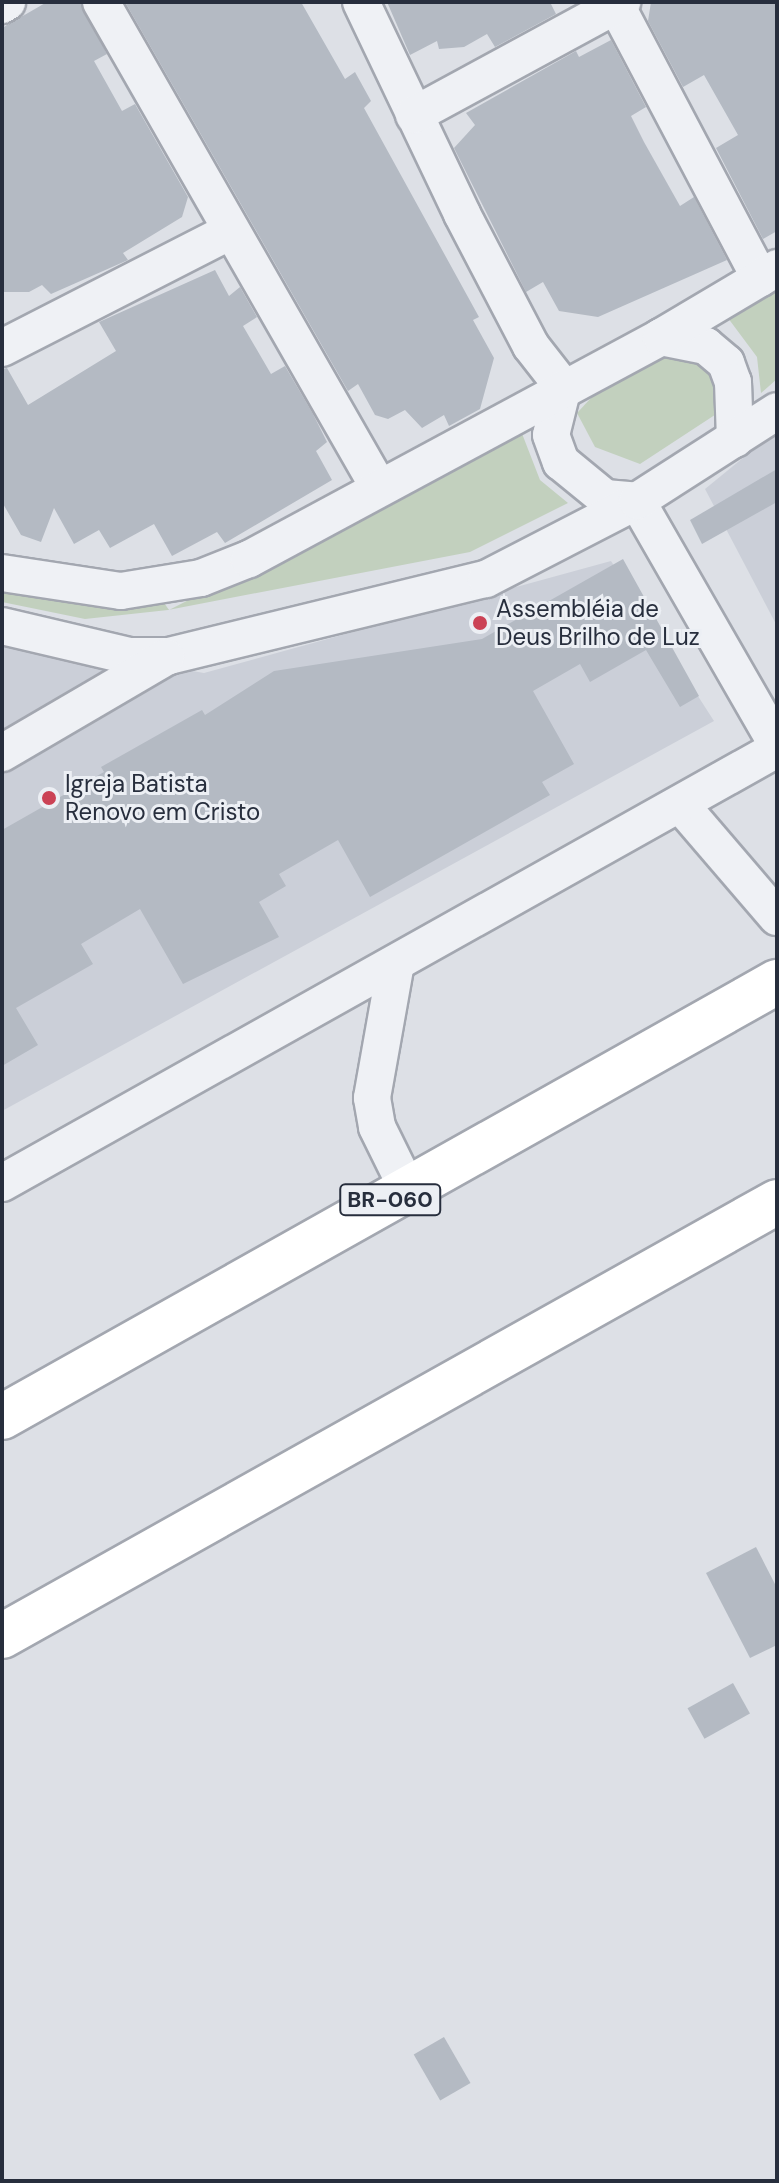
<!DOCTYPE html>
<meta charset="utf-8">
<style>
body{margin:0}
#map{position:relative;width:779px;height:2183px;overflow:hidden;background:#dde0e6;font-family:"DM Sans",sans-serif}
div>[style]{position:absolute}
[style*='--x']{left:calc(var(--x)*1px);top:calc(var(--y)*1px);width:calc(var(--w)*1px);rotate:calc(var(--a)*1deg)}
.built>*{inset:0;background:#cbcfd8}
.green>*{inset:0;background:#c2d0be}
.building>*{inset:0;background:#b4bac3;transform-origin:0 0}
.roads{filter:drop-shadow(2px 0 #a3a7b0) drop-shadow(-2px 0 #a3a7b0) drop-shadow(0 2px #a3a7b0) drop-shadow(0 -2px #a3a7b0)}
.minor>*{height:36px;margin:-18px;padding:0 18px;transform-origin:18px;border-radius:18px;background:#eff1f5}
.highway>*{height:44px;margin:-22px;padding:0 22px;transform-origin:22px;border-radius:22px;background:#fff}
.dots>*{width:22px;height:22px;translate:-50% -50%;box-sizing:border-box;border:4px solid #eceff4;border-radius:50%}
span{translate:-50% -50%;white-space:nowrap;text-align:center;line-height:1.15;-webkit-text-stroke:6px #eceff4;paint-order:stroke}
.shield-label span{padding:2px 6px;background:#eceff4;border:2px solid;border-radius:6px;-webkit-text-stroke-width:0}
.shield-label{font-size:22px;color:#272e3d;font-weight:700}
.poi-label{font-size:24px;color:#272e3d}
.left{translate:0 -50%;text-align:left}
.frame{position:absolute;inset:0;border:4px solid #272e3d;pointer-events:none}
</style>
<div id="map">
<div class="built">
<i style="clip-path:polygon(777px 430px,777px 626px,705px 489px)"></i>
<i style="clip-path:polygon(611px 561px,714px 721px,2px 1111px,2px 638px,204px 673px)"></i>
</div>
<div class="green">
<i style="clip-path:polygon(777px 284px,777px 379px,761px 393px,757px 357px,725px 314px)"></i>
<i style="clip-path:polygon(673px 346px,708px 360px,727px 407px,640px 464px,595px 447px,577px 413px,619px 368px)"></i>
<i style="clip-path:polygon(521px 431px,540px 480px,568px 503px,470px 552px,168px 610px,85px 619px,2px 602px,2px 583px,160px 597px,169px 610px)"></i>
</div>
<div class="building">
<i style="clip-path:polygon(47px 2px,80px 2px,107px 54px,94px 61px,122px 111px,135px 104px,188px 197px,182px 217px,123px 253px,128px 260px,51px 294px,42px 285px,29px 292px,2px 292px,2px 28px)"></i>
<i style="clip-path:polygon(125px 2px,301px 2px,345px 79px,355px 72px,371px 101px,364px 108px,479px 317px,473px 320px,494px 358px,480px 409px,449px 426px,444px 415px,422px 428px,405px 410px,388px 419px,375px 415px,358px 384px,348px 391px)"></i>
<i style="clip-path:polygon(387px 2px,550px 2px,556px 14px,495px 47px,487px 34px,464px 47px,439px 49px,437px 41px,410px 55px)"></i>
<i style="clip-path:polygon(651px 2px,777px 2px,777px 231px,763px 239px,716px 148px,738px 135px,704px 75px,683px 87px,648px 21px)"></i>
<i style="clip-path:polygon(611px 40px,646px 107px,631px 116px,644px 142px,680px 206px,694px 197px,727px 260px,598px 317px,559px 311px,543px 282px,526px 292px,454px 148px,475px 125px,466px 113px,576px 51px,579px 57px)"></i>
<i style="clip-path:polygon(215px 270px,229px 296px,240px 287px,257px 317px,243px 326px,271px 374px,285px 366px,313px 414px,327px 442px,316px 451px,332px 480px,225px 543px,217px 532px,172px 556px,154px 524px,110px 548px,99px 530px,74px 544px,54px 508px,41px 542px,21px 535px,2px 502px,2px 369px,7px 368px,28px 405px,116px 351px,99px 322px)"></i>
<i style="clip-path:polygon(777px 469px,777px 502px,702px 544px,690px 520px)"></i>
<i style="clip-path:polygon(623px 559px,699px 696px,680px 707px,646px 650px,590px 682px,580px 664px,533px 691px,574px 764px,542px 782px,550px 795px,370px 897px,338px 840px,279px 874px,286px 886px,259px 902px,279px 937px,183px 984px,140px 909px,81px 944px,93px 964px,16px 1008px,38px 1045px,2px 1066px,2px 830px,104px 772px,101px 767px,202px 710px,205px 715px,274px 671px,482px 639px)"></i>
<i style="clip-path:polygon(756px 1547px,777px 1588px,777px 1645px,750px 1658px,706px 1573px)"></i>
<i style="left:733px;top:1683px;width:35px;height:52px;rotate:61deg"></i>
<i style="left:444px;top:2037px;width:53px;height:35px;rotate:60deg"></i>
</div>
<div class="roads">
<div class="minor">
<i style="--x:101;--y:2;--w:558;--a:60.22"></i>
<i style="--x:361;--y:2;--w:235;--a:64.5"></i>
<i style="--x:462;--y:214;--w:149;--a:62.4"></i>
<i style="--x:531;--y:346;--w:52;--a:52"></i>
<i style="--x:563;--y:387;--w:49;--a:104"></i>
<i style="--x:551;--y:435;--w:29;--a:70"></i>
<i style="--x:561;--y:462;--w:57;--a:39.3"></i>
<i style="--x:605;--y:498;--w:32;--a:5"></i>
<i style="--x:637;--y:501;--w:280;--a:60.1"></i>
<i style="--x:2;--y:5;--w:6;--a:-31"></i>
<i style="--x:616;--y:5;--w:309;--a:62.2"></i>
<i style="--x:414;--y:115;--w:237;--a:-28.5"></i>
<i style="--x:661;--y:337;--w:46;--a:11.3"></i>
<i style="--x:706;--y:346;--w:26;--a:40"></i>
<i style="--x:726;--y:363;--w:20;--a:70"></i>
<i style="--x:733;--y:382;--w:57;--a:88"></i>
<i style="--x:2;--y:348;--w:257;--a:-27.1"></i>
<i style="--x:2;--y:573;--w:120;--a:8.6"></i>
<i style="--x:121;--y:591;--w:81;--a:-9.2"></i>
<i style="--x:201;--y:578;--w:52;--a:-21.6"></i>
<i style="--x:249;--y:559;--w:468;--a:-28.3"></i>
<i style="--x:661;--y:337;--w:135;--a:-30.7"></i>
<i style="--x:2;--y:626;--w:131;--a:13.2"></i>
<i style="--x:130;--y:656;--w:39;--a:0"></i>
<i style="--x:169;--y:656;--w:326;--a:-13.7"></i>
<i style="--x:486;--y:579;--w:170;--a:-27.3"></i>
<i style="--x:637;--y:501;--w:166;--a:-32.7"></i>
<i style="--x:2;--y:753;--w:190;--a:-30.3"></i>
<i style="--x:680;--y:804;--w:149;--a:49.4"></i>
<i style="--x:396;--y:963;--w:137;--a:100.1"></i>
<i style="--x:372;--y:1098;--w:29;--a:80"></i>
<i style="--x:377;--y:1127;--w:70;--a:63.8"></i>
<i style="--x:2;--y:1183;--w:888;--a:-29.25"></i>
</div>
<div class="highway">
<i style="--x:2;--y:1417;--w:889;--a:-29.31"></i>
<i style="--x:2;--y:1636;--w:888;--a:-29.25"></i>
</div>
</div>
<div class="dots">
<i style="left:480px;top:623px;background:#cb4255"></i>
<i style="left:49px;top:798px;background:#cb4255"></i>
</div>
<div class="shield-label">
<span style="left:390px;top:1200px">BR-060</span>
</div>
<div class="poi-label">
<span class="left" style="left:496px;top:623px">Assembléia de<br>Deus Brilho de Luz</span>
<span class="left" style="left:65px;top:798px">Igreja Batista<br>Renovo em Cristo</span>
</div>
<div class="frame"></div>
</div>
